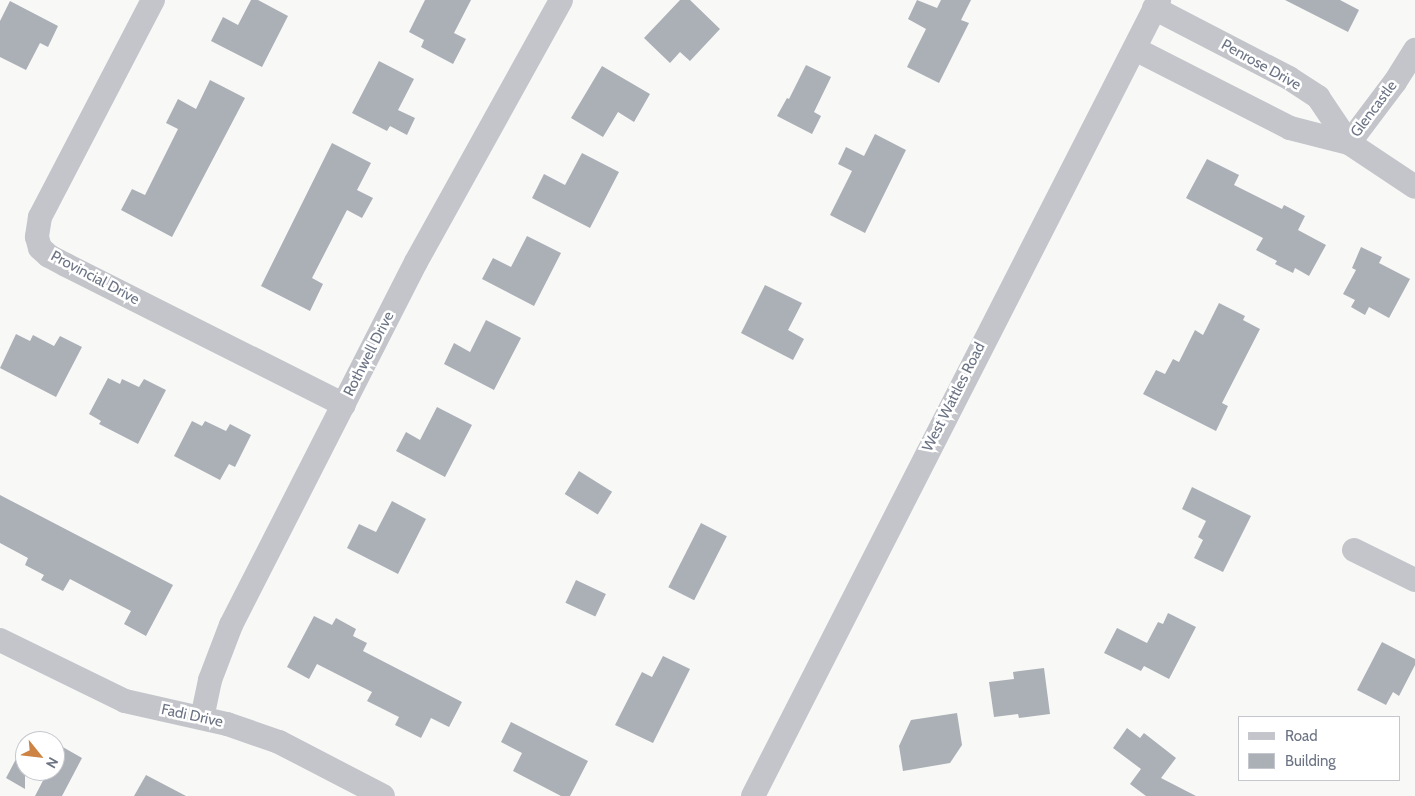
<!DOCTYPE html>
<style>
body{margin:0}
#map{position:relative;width:1415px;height:796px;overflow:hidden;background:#f8f9f7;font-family:Cabin,sans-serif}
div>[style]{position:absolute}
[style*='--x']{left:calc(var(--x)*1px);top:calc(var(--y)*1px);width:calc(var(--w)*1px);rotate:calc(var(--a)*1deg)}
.building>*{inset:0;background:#abafb6;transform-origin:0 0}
.minor>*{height:24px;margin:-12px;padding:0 12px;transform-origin:12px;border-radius:12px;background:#c3c5ca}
span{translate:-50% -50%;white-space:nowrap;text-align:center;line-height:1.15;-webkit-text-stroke:5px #fff;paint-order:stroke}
.street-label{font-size:15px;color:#6c7484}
.legend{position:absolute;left:1238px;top:716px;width:162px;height:65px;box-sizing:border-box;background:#fff;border:1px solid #c4c7ce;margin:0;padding:6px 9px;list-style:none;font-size:15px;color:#6c7484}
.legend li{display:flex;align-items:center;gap:10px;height:25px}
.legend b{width:25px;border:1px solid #c4c7ce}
.north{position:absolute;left:15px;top:731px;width:50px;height:50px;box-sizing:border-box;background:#fff;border:1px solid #c4c7ce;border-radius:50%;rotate:119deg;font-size:14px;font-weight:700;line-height:20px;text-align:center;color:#6c7484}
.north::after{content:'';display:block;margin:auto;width:18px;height:22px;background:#cd8343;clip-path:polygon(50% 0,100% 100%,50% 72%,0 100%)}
</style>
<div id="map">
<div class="building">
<i style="clip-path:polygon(251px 0,258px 0,288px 16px,262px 67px,211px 41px,223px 17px,238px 25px)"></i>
<i style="clip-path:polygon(425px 0,471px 0,454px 33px,466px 39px,453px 64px,421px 47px,424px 40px,409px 32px)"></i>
<i style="clip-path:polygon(680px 0,690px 0,720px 29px,690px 61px,680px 52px,670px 63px,644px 38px)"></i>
<i style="clip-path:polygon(917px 0,937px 8px,941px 0,971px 0,961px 20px,969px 23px,939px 83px,907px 67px,926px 29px,908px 19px)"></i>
<i style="clip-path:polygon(1285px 0,1340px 0,1359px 10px,1348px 32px)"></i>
<i style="clip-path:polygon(10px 1px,58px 26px,48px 47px,40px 43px,26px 70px,0 57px,0 21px)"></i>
<i style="clip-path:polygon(379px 61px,414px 79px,398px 110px,415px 118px,407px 135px,390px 126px,387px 131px,352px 113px)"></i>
<i style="clip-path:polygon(806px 65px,831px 77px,814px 112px,821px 116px,812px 134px,777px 116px,787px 98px,789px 99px)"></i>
<i style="clip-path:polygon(602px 66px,650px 94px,634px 122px,618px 112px,603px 137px,571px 118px)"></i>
<i style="clip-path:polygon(210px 80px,245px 98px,172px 237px,121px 210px,132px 189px,145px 195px,178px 129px,166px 123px,178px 99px,196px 109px)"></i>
<i style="clip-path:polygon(875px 134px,906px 150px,865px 233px,830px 215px,852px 171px,838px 164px,846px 147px,864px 156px)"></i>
<i style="clip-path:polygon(332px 143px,371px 163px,357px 190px,373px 198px,362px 218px,347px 210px,312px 278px,323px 284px,310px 311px,261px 286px)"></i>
<i style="clip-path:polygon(582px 153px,619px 172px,590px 228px,532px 198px,544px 174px,565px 185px)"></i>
<i style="clip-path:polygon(1207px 159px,1239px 175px,1234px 185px,1282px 209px,1284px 205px,1305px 216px,1298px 230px,1326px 245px,1309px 276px,1295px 268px,1293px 273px,1275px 264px,1277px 261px,1256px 250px,1263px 238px,1186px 198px)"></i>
<i style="clip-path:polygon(527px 236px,561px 253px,534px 306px,482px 279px,493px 258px,511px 267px)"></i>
<i style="clip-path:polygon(1361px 247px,1382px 257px,1379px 263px,1410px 279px,1389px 318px,1369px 307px,1365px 315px,1351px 307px,1355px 300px,1343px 294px,1356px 270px,1352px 268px)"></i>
<i style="clip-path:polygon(765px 285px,802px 303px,788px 330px,804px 339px,793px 360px,741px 333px)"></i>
<i style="clip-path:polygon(1219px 303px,1245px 316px,1243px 320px,1260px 329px,1222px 403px,1228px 406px,1216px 431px,1143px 394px,1156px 370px,1165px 374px,1173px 359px,1179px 362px,1195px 330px,1203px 335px)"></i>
<i style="clip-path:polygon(486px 320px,521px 338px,494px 390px,444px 364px,454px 343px,470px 352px)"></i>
<i style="clip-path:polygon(16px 334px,30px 341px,33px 335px,54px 346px,60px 336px,82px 347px,56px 397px,0 368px)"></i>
<i style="clip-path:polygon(108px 378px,120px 384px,122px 379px,139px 387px,144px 379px,166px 390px,138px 444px,99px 424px,101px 421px,89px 414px)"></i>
<i style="clip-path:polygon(437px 407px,472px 425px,445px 477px,396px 451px,406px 432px,420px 440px)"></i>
<i style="clip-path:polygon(192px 421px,202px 426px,205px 421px,226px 431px,230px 424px,251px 435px,235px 467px,229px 464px,220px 480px,174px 456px)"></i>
<i style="left:579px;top:471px;width:39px;height:27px;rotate:32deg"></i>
<i style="clip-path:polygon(1192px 487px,1251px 516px,1223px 572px,1194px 558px,1203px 540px,1198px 537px,1206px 521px,1182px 509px)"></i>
<i style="clip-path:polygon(0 495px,173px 585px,146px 636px,124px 624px,131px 611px,70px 579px,63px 591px,41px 580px,44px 575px,25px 565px,28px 558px,0 543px)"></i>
<i style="clip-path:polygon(392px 501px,426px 519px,398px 574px,347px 548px,359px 524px,376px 532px)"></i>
<i style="left:701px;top:523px;width:29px;height:72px;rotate:27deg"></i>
<i style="left:576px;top:580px;width:33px;height:25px;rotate:25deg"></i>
<i style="clip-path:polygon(1168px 613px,1196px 627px,1169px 679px,1144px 666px,1141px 671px,1104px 653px,1117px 628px,1147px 643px,1158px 622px,1163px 624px)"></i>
<i style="clip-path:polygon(314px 616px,332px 625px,336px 618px,356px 629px,353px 636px,367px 643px,363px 651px,462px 702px,449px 727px,431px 718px,421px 738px,395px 725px,399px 717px,367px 701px,372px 692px,317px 664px,309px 679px,287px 667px)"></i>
<i style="clip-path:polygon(1382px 642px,1415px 659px,1415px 665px,1399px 696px,1393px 692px,1386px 705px,1357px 690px)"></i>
<i style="clip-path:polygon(663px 656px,690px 669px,653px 743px,615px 725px,642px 672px,652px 677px)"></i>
<i style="clip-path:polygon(1044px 668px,1050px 714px,1019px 718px,1018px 714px,994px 717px,989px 682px,1014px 679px,1013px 672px)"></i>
<i style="clip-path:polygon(957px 713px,962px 745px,950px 763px,903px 771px,899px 746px,911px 720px)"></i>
<i style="clip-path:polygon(511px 722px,588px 761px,570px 796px,561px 796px,513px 771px,522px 753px,501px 742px)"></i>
<i style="clip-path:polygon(1127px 728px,1140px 738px,1144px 733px,1176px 758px,1161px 778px,1196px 796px,1146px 796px,1130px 784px,1141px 769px,1113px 748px)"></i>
<i style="clip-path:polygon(25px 742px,25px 789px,6px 778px)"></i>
<i style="clip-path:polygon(61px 746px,82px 758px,62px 796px,35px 796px,48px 771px,55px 771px,55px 757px)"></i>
<i style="clip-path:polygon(146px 775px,186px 796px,134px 796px)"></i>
</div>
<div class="minor">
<i style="--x:153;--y:0;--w:245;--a:117.5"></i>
<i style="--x:40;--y:217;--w:20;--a:99"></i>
<i style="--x:37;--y:237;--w:11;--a:75"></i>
<i style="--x:40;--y:248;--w:12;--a:42"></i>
<i style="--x:49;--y:256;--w:19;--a:28"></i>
<i style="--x:66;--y:265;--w:311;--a:26.7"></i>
<i style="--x:1154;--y:8;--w:152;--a:27.4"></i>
<i style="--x:1289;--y:78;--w:35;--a:33"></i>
<i style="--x:1318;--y:97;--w:55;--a:56"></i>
<i style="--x:1135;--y:49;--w:174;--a:27"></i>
<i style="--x:1290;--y:128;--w:61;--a:14.3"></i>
<i style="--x:1349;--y:143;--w:79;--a:33.7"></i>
<i style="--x:1349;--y:143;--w:76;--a:-53"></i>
<i style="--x:1395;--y:82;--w:38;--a:-58"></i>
<i style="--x:1354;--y:550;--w:68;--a:26.2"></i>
<i style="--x:0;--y:640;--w:139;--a:26"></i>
<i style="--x:125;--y:701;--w:105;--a:12.7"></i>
<i style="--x:227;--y:724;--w:55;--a:19.1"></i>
<i style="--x:279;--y:742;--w:117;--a:27.4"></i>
<i style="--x:202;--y:718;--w:39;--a:-78"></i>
<i style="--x:210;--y:680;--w:59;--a:-69.1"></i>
<i style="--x:231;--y:625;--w:407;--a:-63"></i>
<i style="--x:416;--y:262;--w:299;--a:-61"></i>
<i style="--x:753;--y:796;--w:894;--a:-62.98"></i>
</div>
<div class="street-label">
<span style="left:1261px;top:65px;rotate:29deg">Penrose Drive</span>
<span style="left:1374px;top:109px;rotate:-53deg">Glencastle</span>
<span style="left:95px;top:278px;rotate:28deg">Provincial Drive</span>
<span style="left:369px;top:354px;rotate:-63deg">Rothwell Drive</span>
<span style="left:954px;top:397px;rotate:-63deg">West Wattles Road</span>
<span style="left:192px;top:716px;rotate:12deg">Fadi Drive</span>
</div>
<ul class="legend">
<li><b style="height:6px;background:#c3c5ca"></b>Road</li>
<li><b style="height:14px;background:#abafb6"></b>Building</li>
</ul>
<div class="north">N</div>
</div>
